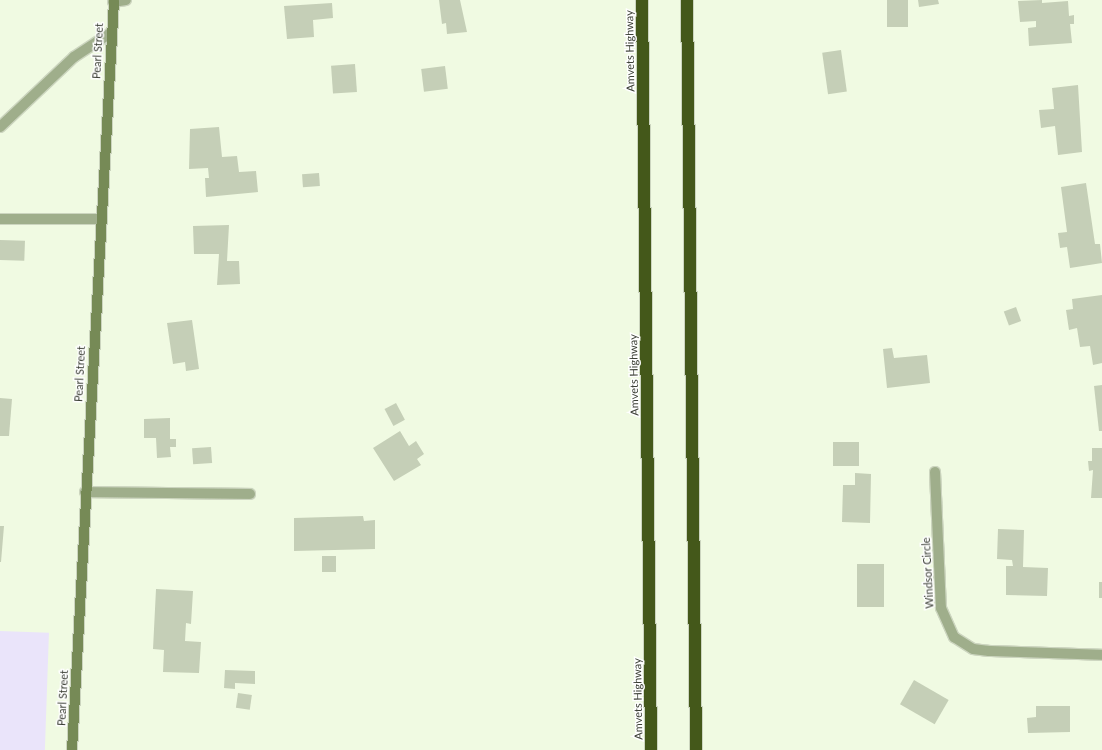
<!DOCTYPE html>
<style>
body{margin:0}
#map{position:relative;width:1102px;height:750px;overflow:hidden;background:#f0fae2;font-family:Lato,sans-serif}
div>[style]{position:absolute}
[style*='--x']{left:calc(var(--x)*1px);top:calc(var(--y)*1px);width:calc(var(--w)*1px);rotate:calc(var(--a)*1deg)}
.green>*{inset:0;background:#eae4fa;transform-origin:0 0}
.building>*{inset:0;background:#c5cfb7;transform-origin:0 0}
.roads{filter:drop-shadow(1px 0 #ccd5bf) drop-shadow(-1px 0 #ccd5bf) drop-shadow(0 1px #ccd5bf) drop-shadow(0 -1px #ccd5bf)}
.lane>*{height:10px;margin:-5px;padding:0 5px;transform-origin:5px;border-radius:5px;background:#9fae8b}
.street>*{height:10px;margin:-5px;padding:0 5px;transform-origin:5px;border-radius:5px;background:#9fae8b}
.secondary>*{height:10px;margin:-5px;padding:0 5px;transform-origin:5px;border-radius:5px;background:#768a56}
.highway>*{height:12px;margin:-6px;padding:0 6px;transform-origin:6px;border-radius:6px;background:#44581a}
span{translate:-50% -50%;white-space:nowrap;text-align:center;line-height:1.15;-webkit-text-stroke:3px #fff;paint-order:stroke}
.street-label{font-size:11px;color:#3b3f35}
</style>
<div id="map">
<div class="green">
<i style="left:0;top:631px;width:49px;height:119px;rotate:2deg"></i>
</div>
<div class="building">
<i style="clip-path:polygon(439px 0,460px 0,467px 32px,447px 34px,446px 23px,442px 24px)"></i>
<i style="left:887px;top:0;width:21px;height:27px"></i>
<i style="clip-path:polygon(918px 0,938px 0,939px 4px,919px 7px)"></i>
<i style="clip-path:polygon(1042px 0,1042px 3px,1068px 1px,1069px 16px,1074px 15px,1074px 24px,1070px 24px,1072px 43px,1029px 46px,1028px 28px,1036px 27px,1036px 21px,1020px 22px,1018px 1px)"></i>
<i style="clip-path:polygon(332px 3px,333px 18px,313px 20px,314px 37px,287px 39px,284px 6px)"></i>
<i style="left:841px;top:50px;width:42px;height:19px;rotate:82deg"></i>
<i style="left:355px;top:64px;width:28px;height:24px;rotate:86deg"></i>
<i style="left:445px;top:66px;width:23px;height:24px;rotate:83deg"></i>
<i style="clip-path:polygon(1078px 85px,1082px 152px,1058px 155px,1055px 126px,1041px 128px,1039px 110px,1054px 109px,1052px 88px)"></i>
<i style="clip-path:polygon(219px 127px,222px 157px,237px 156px,239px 172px,256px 171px,258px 192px,206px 197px,205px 178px,209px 178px,208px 168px,189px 169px,190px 129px)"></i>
<i style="left:319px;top:173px;width:13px;height:17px;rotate:86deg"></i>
<i style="clip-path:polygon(1086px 183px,1095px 244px,1100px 244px,1102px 263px,1070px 268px,1067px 247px,1060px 248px,1058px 233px,1067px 232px,1061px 187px)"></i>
<i style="clip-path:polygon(229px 225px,227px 261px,239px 261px,240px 284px,217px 285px,219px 254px,194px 254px,193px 226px)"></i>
<i style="left:0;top:240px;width:25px;height:20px;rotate:2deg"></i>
<i style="clip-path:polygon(1102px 295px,1102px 363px,1093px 365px,1090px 346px,1080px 347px,1077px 328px,1069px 330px,1066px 310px,1073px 309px,1072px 299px)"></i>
<i style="left:1016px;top:307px;width:15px;height:13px;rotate:70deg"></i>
<i style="clip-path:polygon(192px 320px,199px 369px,186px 371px,185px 362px,173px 364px,167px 323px)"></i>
<i style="clip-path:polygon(892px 348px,894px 358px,927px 355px,930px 383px,887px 388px,883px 349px)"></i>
<i style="clip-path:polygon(1102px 385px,1102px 431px,1099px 431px,1094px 386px)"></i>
<i style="clip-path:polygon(0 398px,12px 399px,9px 436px,0 436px)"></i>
<i style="left:396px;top:403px;width:19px;height:13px;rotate:62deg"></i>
<i style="clip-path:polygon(170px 418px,170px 439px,176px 439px,176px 447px,170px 447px,171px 457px,157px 458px,156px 438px,144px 438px,144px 419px)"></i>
<i style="clip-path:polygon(400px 431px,409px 446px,416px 441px,424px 454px,417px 459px,421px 465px,394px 481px,373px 448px)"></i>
<i style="left:833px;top:442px;width:26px;height:24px"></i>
<i style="left:211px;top:447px;width:16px;height:19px;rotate:86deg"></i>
<i style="clip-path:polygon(1092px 448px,1102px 448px,1102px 498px,1091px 498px,1093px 470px,1089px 471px,1088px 461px,1092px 461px)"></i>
<i style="clip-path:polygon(855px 473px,871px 474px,870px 523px,842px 522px,843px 485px,855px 485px)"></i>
<i style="clip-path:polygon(363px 516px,364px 521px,375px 520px,375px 549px,294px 551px,294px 518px)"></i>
<i style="clip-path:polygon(0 526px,4px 526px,1px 562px,0 562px)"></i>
<i style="clip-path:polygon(998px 529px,1024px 530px,1023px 567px,1048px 568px,1047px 596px,1006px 595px,1006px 566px,1013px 566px,1012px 560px,997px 559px)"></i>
<i style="left:322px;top:556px;width:14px;height:16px"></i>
<i style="left:857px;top:564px;width:27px;height:43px"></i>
<i style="left:1099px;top:582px;width:3px;height:16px"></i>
<i style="clip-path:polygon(156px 589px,193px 591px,191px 624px,186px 623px,185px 641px,201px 642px,199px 673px,163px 672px,164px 650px,153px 649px)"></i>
<i style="clip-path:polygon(225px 670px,255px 671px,255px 684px,235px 683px,235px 689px,224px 688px)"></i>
<i style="left:914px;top:680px;width:40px;height:28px;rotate:30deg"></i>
<i style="left:238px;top:693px;width:14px;height:15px;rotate:8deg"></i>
<i style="clip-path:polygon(1036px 706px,1070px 706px,1070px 732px,1028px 733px,1027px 718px,1036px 717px)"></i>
</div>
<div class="roads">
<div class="lane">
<i style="--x:0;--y:127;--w:102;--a:-43.4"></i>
<i style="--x:74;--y:57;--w:45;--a:-33.3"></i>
<i style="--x:0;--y:219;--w:101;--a:0"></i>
<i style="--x:85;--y:492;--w:165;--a:0.7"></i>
</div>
<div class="street">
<i style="--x:113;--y:2;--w:13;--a:-9"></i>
<i style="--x:935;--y:472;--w:136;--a:87.5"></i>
<i style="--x:941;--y:608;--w:32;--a:66"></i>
<i style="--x:954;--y:637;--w:22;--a:32"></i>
<i style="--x:973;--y:649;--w:16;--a:7"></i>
<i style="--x:989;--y:651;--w:113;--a:2"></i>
</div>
<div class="secondary">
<i style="--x:72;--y:750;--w:751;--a:-86.79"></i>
</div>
<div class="highway">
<i style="--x:642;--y:0;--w:750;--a:89.31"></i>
<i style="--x:687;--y:0;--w:750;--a:89.31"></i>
</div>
</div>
<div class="street-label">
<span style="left:98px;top:51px;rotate:-87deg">Pearl Street</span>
<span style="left:630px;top:51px;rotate:-91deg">Amvets Highway</span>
<span style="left:80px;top:374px;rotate:-87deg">Pearl Street</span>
<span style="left:634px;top:375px;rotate:-91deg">Amvets Highway</span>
<span style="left:928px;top:573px;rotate:-93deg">Windsor Circle</span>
<span style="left:63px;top:698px;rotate:-87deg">Pearl Street</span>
<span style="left:638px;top:699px;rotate:-91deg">Amvets Highway</span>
</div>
</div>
